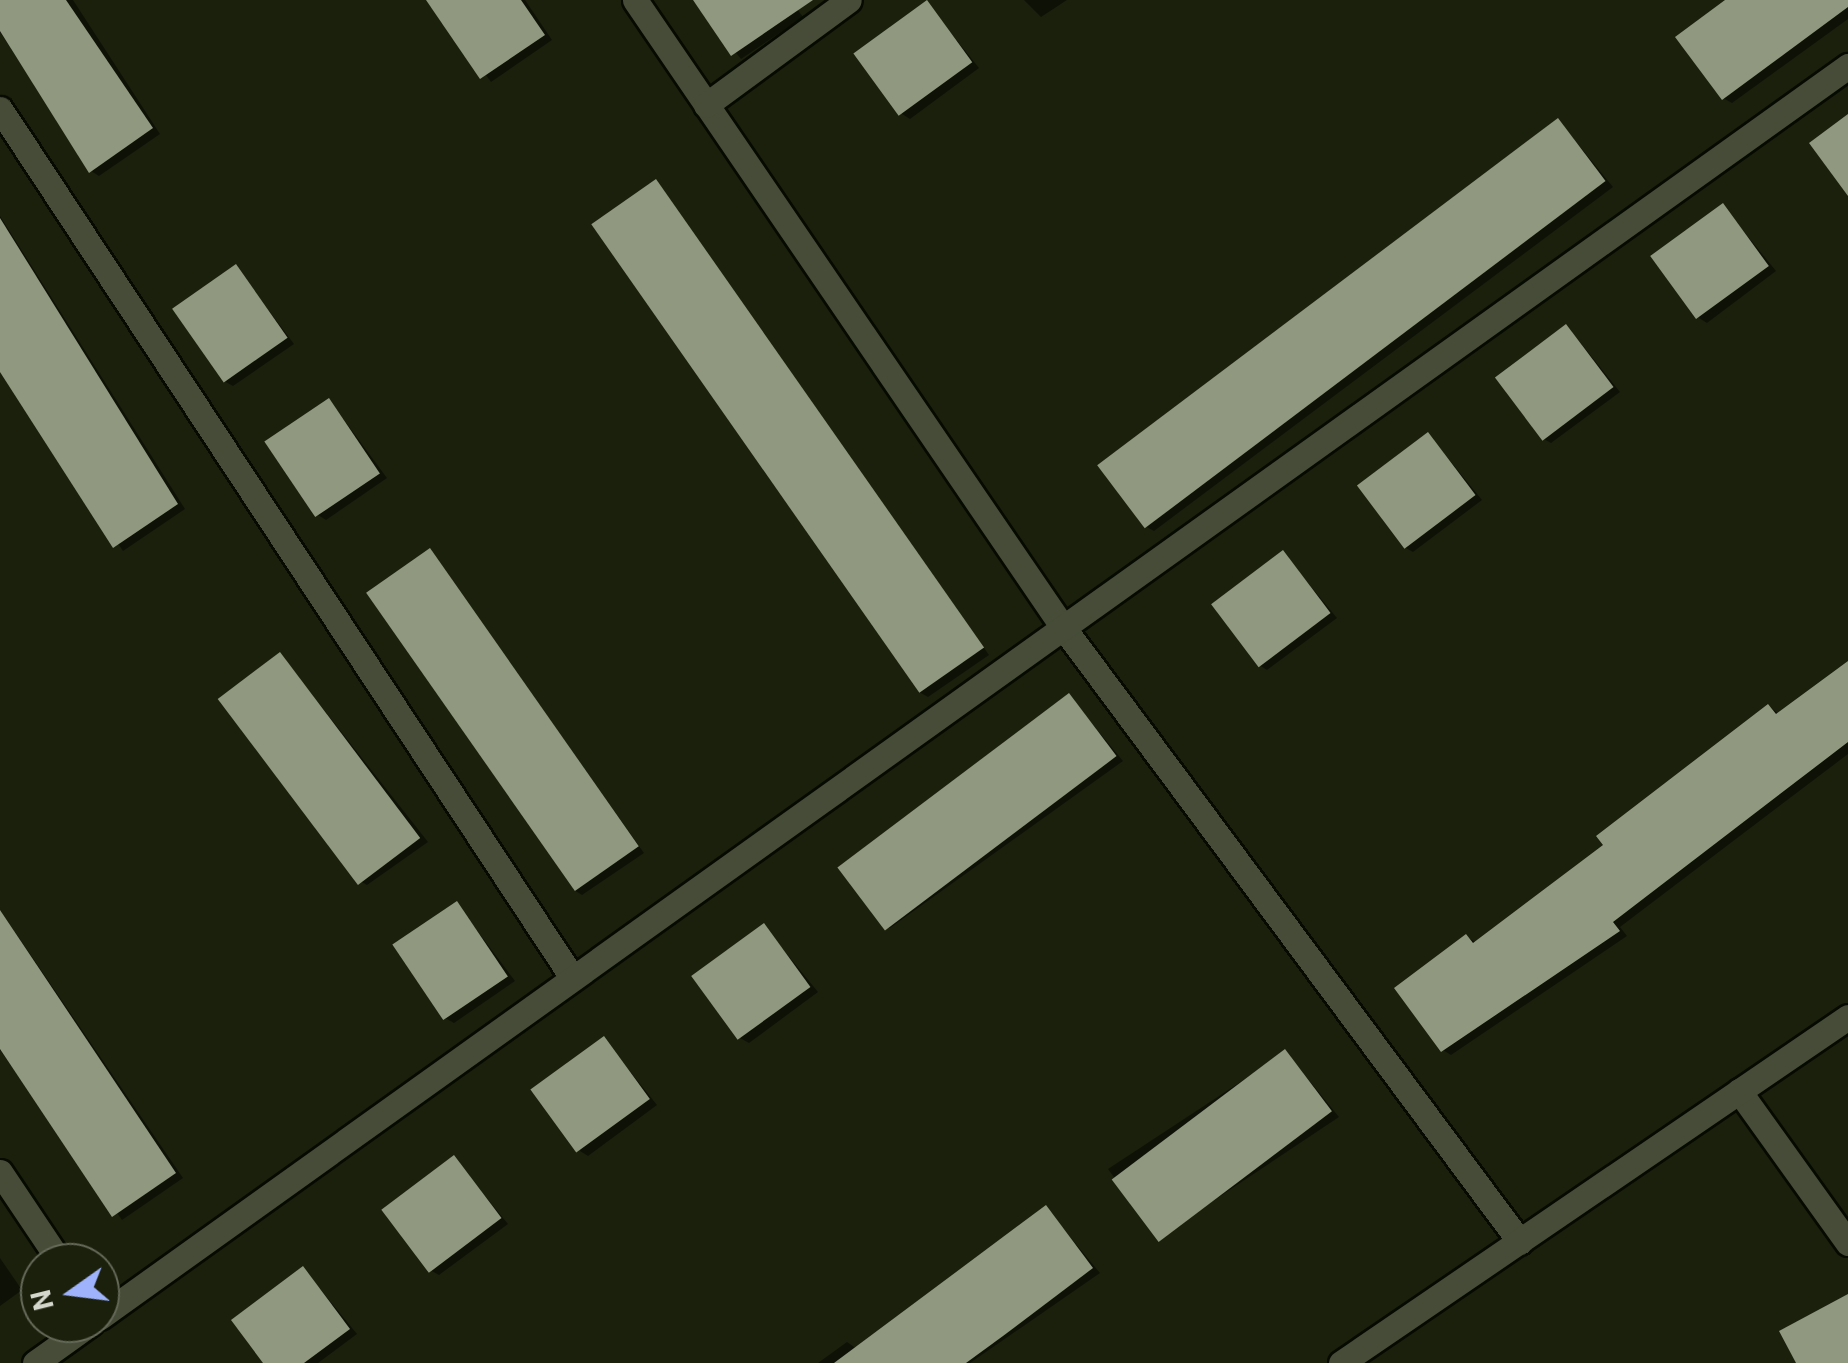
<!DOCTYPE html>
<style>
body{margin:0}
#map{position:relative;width:1848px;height:1363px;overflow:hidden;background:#1b200c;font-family:Roboto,sans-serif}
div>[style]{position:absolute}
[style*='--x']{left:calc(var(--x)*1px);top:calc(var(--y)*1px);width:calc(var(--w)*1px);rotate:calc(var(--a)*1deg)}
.shadow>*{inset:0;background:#0007}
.building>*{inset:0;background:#909880;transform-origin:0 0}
.roads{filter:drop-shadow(2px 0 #060a00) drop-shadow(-2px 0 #060a00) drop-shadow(0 2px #060a00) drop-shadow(0 -2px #060a00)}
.minor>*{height:25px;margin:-12.5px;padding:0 12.5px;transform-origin:12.5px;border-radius:12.5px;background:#464c37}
span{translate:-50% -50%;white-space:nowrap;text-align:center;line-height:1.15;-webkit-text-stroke:10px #1b200c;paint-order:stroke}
.north{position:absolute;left:20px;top:1243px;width:100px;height:100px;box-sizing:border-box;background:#1b200c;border:2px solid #656a59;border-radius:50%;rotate:256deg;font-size:28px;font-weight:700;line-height:40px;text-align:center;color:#d4d8cc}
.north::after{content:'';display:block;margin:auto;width:35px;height:45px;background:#9fb3fd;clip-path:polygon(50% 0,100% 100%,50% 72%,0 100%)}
</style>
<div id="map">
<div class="shadow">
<i style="clip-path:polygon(0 0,73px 0,160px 134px,99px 176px,91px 171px,0 32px)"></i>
<i style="clip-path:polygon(431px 0,525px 0,552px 40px,491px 82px)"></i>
<i style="clip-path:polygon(693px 0,790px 0,803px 17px,741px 59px)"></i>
<i style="clip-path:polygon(1024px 0,1067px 0,1041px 17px)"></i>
<i style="clip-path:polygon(1730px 0,1848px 0,1848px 19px,1732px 103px,1723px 98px)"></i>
<i style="clip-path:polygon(926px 2px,979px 68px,910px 119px,902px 114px)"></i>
<i style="clip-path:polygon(1559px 121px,1613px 187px,1154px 531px,1145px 526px)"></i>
<i style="clip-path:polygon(656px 182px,989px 655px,928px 697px,919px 692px)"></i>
<i style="clip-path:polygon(1723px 206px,1776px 271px,1707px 323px,1699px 318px)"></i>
<i style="clip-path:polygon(0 216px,185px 509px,123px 551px,0 368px)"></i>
<i style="clip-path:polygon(236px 267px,294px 344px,233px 386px,224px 381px)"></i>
<i style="clip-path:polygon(1567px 326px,1620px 392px,1551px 443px,1542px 438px)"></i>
<i style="clip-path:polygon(330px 401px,387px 478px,326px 520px,318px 515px)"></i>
<i style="clip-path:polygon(1429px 435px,1482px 500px,1413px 552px,1404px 547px)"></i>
<i style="clip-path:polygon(430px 551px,644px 853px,582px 895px,574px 890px)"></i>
<i style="clip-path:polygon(1283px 553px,1337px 618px,1267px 670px,1259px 665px)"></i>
<i style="clip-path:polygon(280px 654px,428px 842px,367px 885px,358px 880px)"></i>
<i style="clip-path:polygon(1848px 664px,1848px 754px,1620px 927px,1627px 936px,1451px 1055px,1443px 1050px,1467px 937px,1477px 943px,1606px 845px,1769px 706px,1780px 715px)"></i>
<i style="clip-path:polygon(1069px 696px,1123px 761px,890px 928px,881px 923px)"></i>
<i style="clip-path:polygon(457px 904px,515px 981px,454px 1023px,445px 1018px)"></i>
<i style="clip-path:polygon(0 910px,183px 1178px,122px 1220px,0 1050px)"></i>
<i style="clip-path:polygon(764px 926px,818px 992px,749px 1043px,740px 1038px)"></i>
<i style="clip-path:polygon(604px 1039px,657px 1105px,588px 1156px,580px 1151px)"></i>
<i style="clip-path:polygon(1286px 1052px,1339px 1117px,1162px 1235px,1153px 1230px,1108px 1169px)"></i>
<i style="clip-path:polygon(454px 1158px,508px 1224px,439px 1275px,430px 1270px)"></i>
<i style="clip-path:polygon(1046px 1208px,1100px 1273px,970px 1363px,818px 1363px,847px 1342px,857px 1349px)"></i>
<i style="clip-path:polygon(0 1258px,22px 1290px,0 1306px)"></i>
<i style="clip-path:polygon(303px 1268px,357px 1334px,318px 1363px,266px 1363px)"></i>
</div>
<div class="building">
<i style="clip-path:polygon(0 0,66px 0,153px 128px,89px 173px,0 31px)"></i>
<i style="clip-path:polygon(426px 0,521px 0,545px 35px,480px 79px)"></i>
<i style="clip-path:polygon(693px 0,813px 0,731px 56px)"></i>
<i style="left:927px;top:0;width:77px;height:91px;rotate:54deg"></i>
<i style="clip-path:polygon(1725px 0,1848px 0,1848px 7px,1722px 100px,1675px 37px)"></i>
<i style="clip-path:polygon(1848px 114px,1848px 196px,1809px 143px)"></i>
<i style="left:1558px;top:118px;width:79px;height:577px;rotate:53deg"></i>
<i style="left:656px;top:179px;width:572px;height:79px;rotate:55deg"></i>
<i style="left:1723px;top:203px;width:78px;height:90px;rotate:54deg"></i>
<i style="clip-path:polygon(0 218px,178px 504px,113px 548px,0 372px)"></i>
<i style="left:236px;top:264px;width:90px;height:78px;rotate:55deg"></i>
<i style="left:1566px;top:324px;width:79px;height:89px;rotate:53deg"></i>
<i style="left:329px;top:398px;width:91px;height:78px;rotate:56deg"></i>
<i style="left:1428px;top:432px;width:79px;height:89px;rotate:53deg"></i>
<i style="left:430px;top:548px;width:364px;height:78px;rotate:55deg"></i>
<i style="left:1283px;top:550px;width:79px;height:90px;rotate:53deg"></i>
<i style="left:280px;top:652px;width:233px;height:78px;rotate:53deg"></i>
<i style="clip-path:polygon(1848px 661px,1848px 742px,1613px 922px,1620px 931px,1441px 1052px,1394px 988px,1466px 934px,1473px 943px,1603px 845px,1596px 836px,1768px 704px,1776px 714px)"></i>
<i style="left:1069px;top:693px;width:79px;height:290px;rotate:53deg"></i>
<i style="left:457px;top:901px;width:91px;height:78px;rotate:56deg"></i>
<i style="clip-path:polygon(0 910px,176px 1173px,112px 1217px,0 1049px)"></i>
<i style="left:764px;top:923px;width:79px;height:90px;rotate:54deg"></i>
<i style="left:604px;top:1036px;width:78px;height:91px;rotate:54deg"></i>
<i style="left:1285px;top:1049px;width:78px;height:217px;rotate:53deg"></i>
<i style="left:454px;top:1155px;width:79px;height:91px;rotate:53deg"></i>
<i style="clip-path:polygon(1046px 1205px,1093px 1268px,1003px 1336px,966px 1363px,834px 1363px)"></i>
<i style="clip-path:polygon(303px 1266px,350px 1329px,304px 1363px,263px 1363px,231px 1320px)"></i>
<i style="clip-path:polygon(1848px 1294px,1848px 1363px,1796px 1363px,1779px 1331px)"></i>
</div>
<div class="roads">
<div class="minor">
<i style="--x:635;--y:0;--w:754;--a:55.7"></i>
<i style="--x:1060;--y:623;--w:771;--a:53.38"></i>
<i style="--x:706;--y:105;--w:177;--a:-36.3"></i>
<i style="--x:0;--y:109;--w:1040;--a:56.62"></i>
<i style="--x:1739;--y:1091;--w:187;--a:54.4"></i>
<i style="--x:0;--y:1172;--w:110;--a:56.2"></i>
<i style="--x:100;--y:1317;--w:2150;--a:-35.59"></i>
<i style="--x:35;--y:1363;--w:69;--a:-35.5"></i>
<i style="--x:1341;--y:1363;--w:614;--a:-34.31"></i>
</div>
</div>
<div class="north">N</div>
</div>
